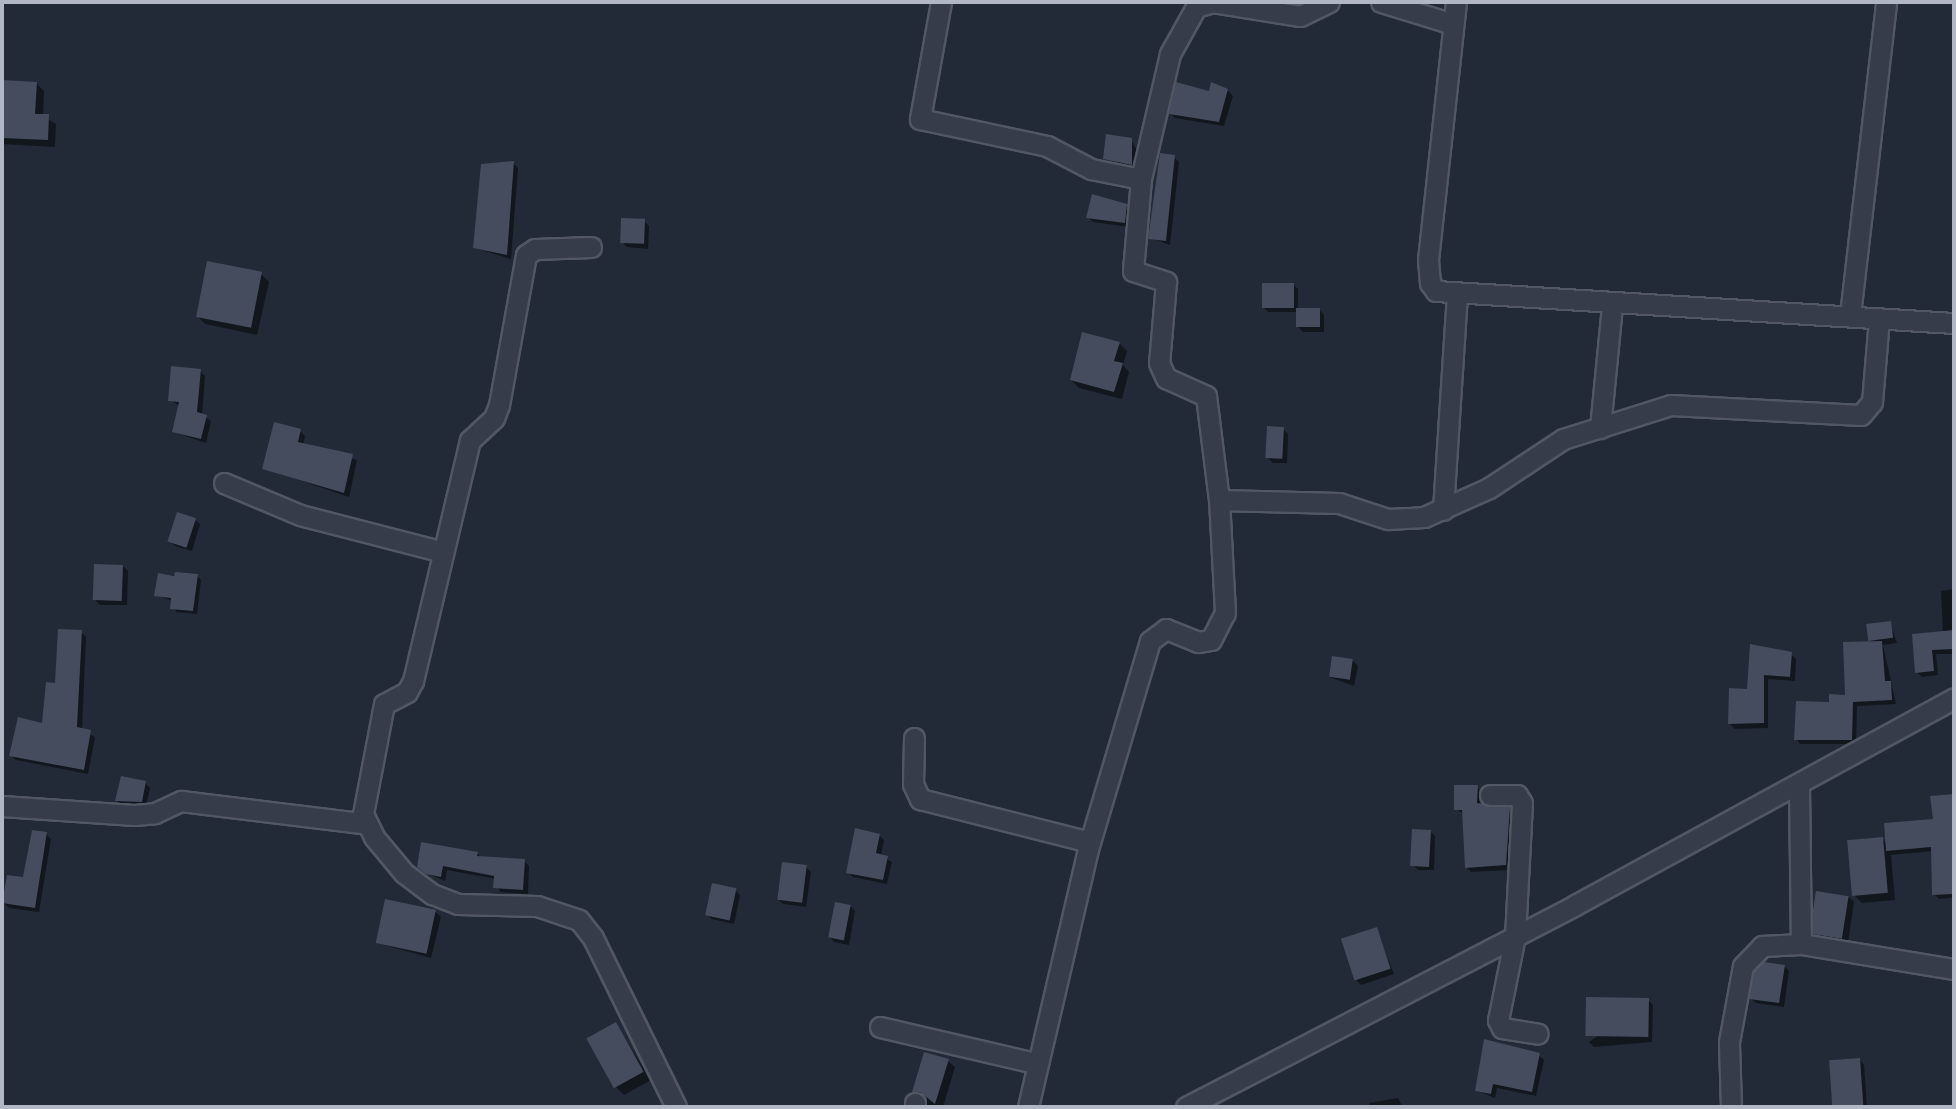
<!DOCTYPE html>
<style>
body{margin:0}
#map{position:relative;width:1956px;height:1109px;overflow:hidden;background:#222a38;font-family:"Sofia Sans Condensed",sans-serif}
div>[style]{position:absolute}
[style*='--x']{left:calc(var(--x)*1px);top:calc(var(--y)*1px);width:calc(var(--w)*1px);rotate:calc(var(--a)*1deg)}
.shadow>*{inset:0;background:#0007}
.building>*{inset:0;background:#444c5d;transform-origin:0 0}
.roads{filter:drop-shadow(2px 0 #515763) drop-shadow(-2px 0 #515763) drop-shadow(0 2px #515763) drop-shadow(0 -2px #515763)}
.minor>*{height:19px;margin:-9.5px;padding:0 9.5px;transform-origin:9.5px;border-radius:9.5px;background:#363c49}
span{translate:-50% -50%;white-space:nowrap;text-align:center;line-height:1.15;-webkit-text-stroke:5px #1b212d;paint-order:stroke}
.frame{position:absolute;inset:0;border:4px solid #b1b7c5;pointer-events:none}
</style>
<div id="map">
<div class="shadow">
<i style="clip-path:polygon(2px 82px,36px 83px,44px 91px,43px 116px,56px 124px,55px 147px,2px 144px)"></i>
<i style="clip-path:polygon(1228px 91px,1233px 96px,1224px 126px,1175px 118px,1171px 114px,1211px 93px)"></i>
<i style="clip-path:polygon(1131px 140px,1140px 155px,1136px 169px,1105px 158px)"></i>
<i style="clip-path:polygon(1174px 157px,1179px 162px,1170px 245px,1150px 238px)"></i>
<i style="clip-path:polygon(513px 163px,518px 168px,511px 259px,475px 248px)"></i>
<i style="clip-path:polygon(1094px 196px,1125px 205px,1131px 211px,1129px 227px,1093px 222px,1088px 217px)"></i>
<i style="clip-path:polygon(644px 221px,649px 226px,648px 249px,627px 247px,622px 242px)"></i>
<i style="clip-path:polygon(261px 274px,269px 282px,257px 335px,205px 324px,197px 316px)"></i>
<i style="clip-path:polygon(1293px 284px,1298px 289px,1298px 310px,1320px 310px,1324px 315px,1324px 332px,1303px 332px,1298px 327px,1298px 312px,1268px 312px,1263px 307px)"></i>
<i style="clip-path:polygon(1119px 343px,1127px 351px,1123px 365px,1129px 372px,1122px 399px,1079px 388px,1071px 380px)"></i>
<i style="clip-path:polygon(200px 371px,205px 376px,202px 415px,211px 421px,206px 443px,174px 432px,180px 406px,170px 400px)"></i>
<i style="clip-path:polygon(1283px 429px,1288px 434px,1287px 463px,1273px 463px,1268px 458px)"></i>
<i style="clip-path:polygon(300px 431px,305px 436px,303px 445px,357px 460px,349px 497px,264px 468px)"></i>
<i style="clip-path:polygon(195px 520px,200px 524px,192px 551px,175px 546px,170px 541px)"></i>
<i style="clip-path:polygon(123px 566px,128px 571px,127px 605px,100px 605px,95px 600px)"></i>
<i style="clip-path:polygon(159px 575px,197px 576px,201px 580px,197px 614px,176px 612px,173px 601px,156px 595px)"></i>
<i style="clip-path:polygon(1954px 589px,1954px 654px,1936px 654px,1938px 675px,1922px 677px,1917px 672px,1943px 633px,1941px 591px)"></i>
<i style="clip-path:polygon(1890px 623px,1897px 643px,1883px 645px,1896px 704px,1857px 706px,1856px 744px,1800px 744px,1796px 739px,1831px 704px,1847px 696px,1872px 643px,1869px 641px)"></i>
<i style="clip-path:polygon(81px 632px,86px 637px,82px 730px,95px 737px,88px 774px,16px 760px,11px 755px,44px 725px)"></i>
<i style="clip-path:polygon(1751px 646px,1791px 654px,1796px 659px,1795px 681px,1768px 679px,1768px 728px,1735px 729px,1730px 724px,1749px 691px)"></i>
<i style="clip-path:polygon(1353px 661px,1358px 666px,1354px 686px,1329px 677px)"></i>
<i style="clip-path:polygon(145px 783px,150px 788px,146px 806px,122px 806px,117px 801px)"></i>
<i style="clip-path:polygon(1477px 787px,1482px 792px,1481px 805px,1509px 809px,1514px 814px,1511px 870px,1471px 872px,1466px 867px,1464px 814px,1456px 809px)"></i>
<i style="clip-path:polygon(1954px 795px,1954px 897px,1939px 899px,1934px 894px,1933px 851px,1891px 855px,1895px 900px,1862px 903px,1854px 895px,1882px 839px,1887px 844px,1935px 821px,1932px 797px)"></i>
<i style="clip-path:polygon(1430px 831px,1435px 836px,1434px 870px,1418px 870px,1413px 865px)"></i>
<i style="clip-path:polygon(46px 834px,51px 839px,39px 912px,9px 908px,4px 903px,24px 879px)"></i>
<i style="clip-path:polygon(879px 835px,884px 840px,881px 856px,892px 862px,887px 884px,853px 877px,848px 872px)"></i>
<i style="clip-path:polygon(477px 853px,482px 858px,524px 861px,529px 866px,528px 894px,500px 892px,496px 879px,447px 870px,445px 881px,424px 872px)"></i>
<i style="clip-path:polygon(806px 867px,811px 872px,806px 907px,783px 904px,778px 899px)"></i>
<i style="clip-path:polygon(735px 890px,740px 895px,734px 924px,712px 919px,707px 914px)"></i>
<i style="clip-path:polygon(1849px 897px,1854px 902px,1848px 942px,1820px 938px,1815px 933px)"></i>
<i style="clip-path:polygon(850px 906px,855px 911px,849px 945px,834px 942px,830px 937px)"></i>
<i style="clip-path:polygon(436px 912px,441px 917px,431px 958px,377px 943px)"></i>
<i style="clip-path:polygon(1376px 929px,1394px 974px,1361px 985px,1356px 980px)"></i>
<i style="clip-path:polygon(1784px 966px,1789px 971px,1784px 1007px,1756px 1003px,1751px 998px)"></i>
<i style="clip-path:polygon(1648px 1000px,1653px 1005px,1652px 1042px,1594px 1047px,1589px 1042px)"></i>
<i style="clip-path:polygon(616px 1024px,651px 1080px,624px 1095px,616px 1087px)"></i>
<i style="clip-path:polygon(1539px 1055px,1544px 1060px,1536px 1096px,1497px 1088px,1495px 1098px,1476px 1090px)"></i>
<i style="clip-path:polygon(1860px 1060px,1864px 1065px,1867px 1107px,1834px 1107px,1831px 1062px)"></i>
<i style="clip-path:polygon(948px 1061px,955px 1067px,943px 1107px,927px 1107px,927px 1100px,914px 1091px)"></i>
<i style="clip-path:polygon(1398px 1098px,1403px 1107px,1370px 1107px,1369px 1103px)"></i>
</div>
<div class="building">
<i style="clip-path:polygon(2px 80px,37px 82px,35px 114px,49px 114px,48px 140px,2px 138px)"></i>
<i style="clip-path:polygon(1176px 82px,1209px 91px,1211px 82px,1228px 89px,1219px 122px,1169px 114px)"></i>
<i style="clip-path:polygon(1106px 134px,1132px 138px,1132px 165px,1103px 159px)"></i>
<i style="clip-path:polygon(1160px 153px,1175px 155px,1166px 241px,1148px 239px)"></i>
<i style="clip-path:polygon(514px 161px,507px 255px,473px 248px,481px 164px)"></i>
<i style="clip-path:polygon(1092px 194px,1127px 204px,1125px 223px,1086px 218px)"></i>
<i style="left:621px;top:218px;width:24px;height:25px;rotate:2deg"></i>
<i style="left:207px;top:261px;width:56px;height:57px;rotate:11deg"></i>
<i style="left:1262px;top:283px;width:32px;height:25px"></i>
<i style="left:1296px;top:308px;width:24px;height:19px"></i>
<i style="clip-path:polygon(1082px 332px,1120px 342px,1114px 361px,1123px 363px,1114px 392px,1070px 380px)"></i>
<i style="clip-path:polygon(171px 366px,201px 369px,197px 412px,207px 415px,201px 439px,172px 432px,179px 402px,168px 401px)"></i>
<i style="clip-path:polygon(274px 422px,301px 429px,298px 442px,353px 454px,344px 493px,262px 469px)"></i>
<i style="left:1267px;top:426px;width:17px;height:32px;rotate:3deg"></i>
<i style="left:177px;top:512px;width:20px;height:31px;rotate:18deg"></i>
<i style="left:94px;top:564px;width:29px;height:36px;rotate:2deg"></i>
<i style="clip-path:polygon(175px 572px,198px 574px,193px 611px,170px 609px,171px 598px,154px 596px,158px 573px,174px 576px)"></i>
<i style="left:1891px;top:621px;width:17px;height:25px;rotate:83deg"></i>
<i style="clip-path:polygon(58px 629px,82px 630px,77px 727px,91px 730px,84px 770px,9px 756px,18px 717px,42px 723px,46px 682px,55px 683px)"></i>
<i style="clip-path:polygon(1954px 630px,1954px 649px,1932px 650px,1934px 671px,1915px 673px,1912px 634px)"></i>
<i style="clip-path:polygon(1882px 641px,1885px 681px,1891px 681px,1892px 700px,1853px 702px,1852px 740px,1794px 740px,1796px 701px,1829px 702px,1829px 694px,1845px 695px,1843px 642px)"></i>
<i style="clip-path:polygon(1750px 644px,1792px 652px,1790px 677px,1764px 675px,1764px 723px,1728px 724px,1729px 688px,1747px 689px)"></i>
<i style="left:1332px;top:656px;width:21px;height:21px;rotate:8deg"></i>
<i style="clip-path:polygon(121px 776px,146px 781px,142px 802px,115px 801px)"></i>
<i style="clip-path:polygon(1454px 785px,1478px 785px,1477px 803px,1510px 807px,1506px 865px,1465px 868px,1462px 810px,1454px 810px)"></i>
<i style="clip-path:polygon(1954px 794px,1954px 894px,1932px 895px,1931px 847px,1886px 851px,1884px 823px,1933px 819px,1930px 796px)"></i>
<i style="clip-path:polygon(855px 828px,880px 834px,876px 853px,888px 856px,883px 880px,846px 873px)"></i>
<i style="left:1412px;top:829px;width:19px;height:37px;rotate:3deg"></i>
<i style="clip-path:polygon(32px 830px,47px 832px,35px 908px,2px 903px,7px 875px,23px 877px)"></i>
<i style="left:1883px;top:837px;width:56px;height:36px;rotate:85deg"></i>
<i style="clip-path:polygon(421px 842px,478px 852px,477px 856px,525px 859px,523px 890px,493px 888px,494px 876px,443px 866px,441px 877px,426px 874px,417px 867px)"></i>
<i style="left:782px;top:862px;width:25px;height:38px;rotate:7deg"></i>
<i style="left:712px;top:883px;width:25px;height:33px;rotate:12deg"></i>
<i style="left:1816px;top:891px;width:33px;height:43px;rotate:9deg"></i>
<i style="left:385px;top:899px;width:52px;height:45px;rotate:12deg"></i>
<i style="left:835px;top:902px;width:16px;height:36px;rotate:11deg"></i>
<i style="left:1377px;top:927px;width:44px;height:38px;rotate:72deg"></i>
<i style="clip-path:polygon(1764px 962px,1785px 965px,1779px 1003px,1749px 999px,1754px 972px)"></i>
<i style="left:1649px;top:998px;width:39px;height:63px;rotate:91deg"></i>
<i style="left:616px;top:1022px;width:57px;height:34px;rotate:61deg"></i>
<i style="clip-path:polygon(1484px 1039px,1540px 1053px,1532px 1092px,1493px 1084px,1491px 1094px,1475px 1091px)"></i>
<i style="clip-path:polygon(924px 1052px,949px 1059px,935px 1104px,920px 1092px,912px 1092px)"></i>
<i style="left:1860px;top:1058px;width:49px;height:31px;rotate:86deg"></i>
</div>
<div class="roads">
<div class="minor">
<i style="--x:941;--y:2;--w:119;--a:100.2"></i>
<i style="--x:920;--y:119;--w:130;--a:12"></i>
<i style="--x:1047;--y:146;--w:50;--a:27.6"></i>
<i style="--x:1091;--y:169;--w:51;--a:11.3"></i>
<i style="--x:1329;--y:2;--w:32;--a:154"></i>
<i style="--x:1300;--y:16;--w:88;--a:-170.9"></i>
<i style="--x:1213;--y:2;--w:18;--a:164"></i>
<i style="--x:1196;--y:7;--w:54;--a:119"></i>
<i style="--x:1170;--y:54;--w:128;--a:103.1"></i>
<i style="--x:1141;--y:179;--w:92;--a:95"></i>
<i style="--x:1133;--y:271;--w:35;--a:18"></i>
<i style="--x:1166;--y:282;--w:81;--a:94.9"></i>
<i style="--x:1159;--y:363;--w:17;--a:65"></i>
<i style="--x:1166;--y:378;--w:44;--a:24.2"></i>
<i style="--x:1206;--y:396;--w:105;--a:82.9"></i>
<i style="--x:1219;--y:500;--w:120;--a:1.4"></i>
<i style="--x:1339;--y:503;--w:52;--a:18.1"></i>
<i style="--x:1388;--y:519;--w:36;--a:-3"></i>
<i style="--x:1424;--y:517;--w:71;--a:-24"></i>
<i style="--x:1489;--y:488;--w:89;--a:-33.5"></i>
<i style="--x:1563;--y:439;--w:113;--a:-17.5"></i>
<i style="--x:1671;--y:405;--w:190;--a:3"></i>
<i style="--x:1861;--y:415;--w:17;--a:-50"></i>
<i style="--x:1872;--y:402;--w:84;--a:-85.2"></i>
<i style="--x:1381;--y:2;--w:75;--a:17"></i>
<i style="--x:1456;--y:2;--w:260;--a:96.2"></i>
<i style="--x:1428;--y:260;--w:23;--a:85"></i>
<i style="--x:1430;--y:283;--w:10;--a:53"></i>
<i style="--x:1436;--y:291;--w:519;--a:3.54"></i>
<i style="--x:591;--y:247;--w:56;--a:178"></i>
<i style="--x:535;--y:249;--w:11;--a:146"></i>
<i style="--x:526;--y:255;--w:152;--a:100.2"></i>
<i style="--x:499;--y:405;--w:14;--a:111"></i>
<i style="--x:494;--y:418;--w:33;--a:137"></i>
<i style="--x:470;--y:440;--w:248;--a:103.3"></i>
<i style="--x:413;--y:681;--w:13;--a:119"></i>
<i style="--x:407;--y:692;--w:26;--a:152"></i>
<i style="--x:384;--y:704;--w:112;--a:100.8"></i>
<i style="--x:363;--y:814;--w:25;--a:64"></i>
<i style="--x:374;--y:837;--w:47;--a:50.2"></i>
<i style="--x:404;--y:873;--w:35;--a:37"></i>
<i style="--x:432;--y:894;--w:28;--a:21"></i>
<i style="--x:458;--y:904;--w:79;--a:1.5"></i>
<i style="--x:537;--y:906;--w:44;--a:18.4"></i>
<i style="--x:579;--y:920;--w:23;--a:52"></i>
<i style="--x:593;--y:938;--w:188;--a:63.8"></i>
<i style="--x:1850;--y:315;--w:315;--a:-83.4"></i>
<i style="--x:1600;--y:428;--w:124;--a:-84.4"></i>
<i style="--x:224;--y:483;--w:82;--a:22.8"></i>
<i style="--x:300;--y:515;--w:148;--a:14.5"></i>
<i style="--x:1443;--y:510;--w:215;--a:-86.3"></i>
<i style="--x:914;--y:738;--w:46;--a:91.2"></i>
<i style="--x:913;--y:784;--w:17;--a:65"></i>
<i style="--x:920;--y:799;--w:175;--a:14.2"></i>
<i style="--x:1799;--y:786;--w:158;--a:89.3"></i>
<i style="--x:1801;--y:944;--w:155;--a:9.3"></i>
<i style="--x:1490;--y:795;--w:27;--a:0"></i>
<i style="--x:1517;--y:795;--w:9;--a:58"></i>
<i style="--x:1522;--y:803;--w:133;--a:93"></i>
<i style="--x:1515;--y:936;--w:86;--a:101.4"></i>
<i style="--x:1498;--y:1020;--w:9;--a:63"></i>
<i style="--x:1502;--y:1028;--w:36;--a:9"></i>
<i style="--x:2;--y:806;--w:132;--a:3.9"></i>
<i style="--x:134;--y:815;--w:21;--a:-5"></i>
<i style="--x:155;--y:813;--w:29;--a:-25"></i>
<i style="--x:181;--y:801;--w:188;--a:7"></i>
<i style="--x:880;--y:1027;--w:159;--a:13.1"></i>
<i style="--x:915;--y:1107;--w:4;--a:-90"></i>
<i style="--x:1028;--y:1107;--w:265;--a:-76.9"></i>
<i style="--x:1088;--y:849;--w:217;--a:-73.4"></i>
<i style="--x:1150;--y:641;--w:20;--a:-37"></i>
<i style="--x:1166;--y:629;--w:35;--a:22"></i>
<i style="--x:1198;--y:642;--w:13;--a:-9"></i>
<i style="--x:1211;--y:640;--w:30;--a:-63"></i>
<i style="--x:1225;--y:613;--w:113;--a:-93"></i>
<i style="--x:1186;--y:1107;--w:438;--a:-27.4"></i>
<i style="--x:1575;--y:905;--w:432;--a:-28.6"></i>
<i style="--x:1731;--y:1107;--w:65;--a:-91.8"></i>
<i style="--x:1729;--y:1042;--w:77;--a:-79.6"></i>
<i style="--x:1743;--y:966;--w:28;--a:-46"></i>
<i style="--x:1762;--y:946;--w:39;--a:-3"></i>
</div>
</div>
<div class="frame"></div>
</div>
